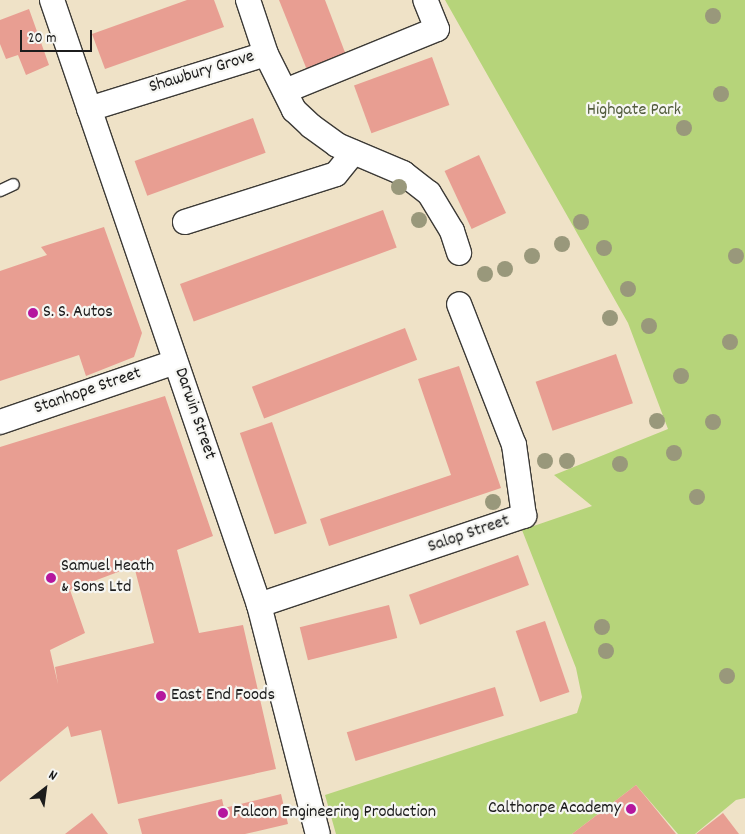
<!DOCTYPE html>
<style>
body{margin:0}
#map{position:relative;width:745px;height:834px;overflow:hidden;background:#efe2c7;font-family:Dekko,sans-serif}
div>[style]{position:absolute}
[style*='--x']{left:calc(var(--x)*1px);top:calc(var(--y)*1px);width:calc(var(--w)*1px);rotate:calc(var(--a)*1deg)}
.green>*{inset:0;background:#b6d47a}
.building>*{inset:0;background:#e89e92;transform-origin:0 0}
.roads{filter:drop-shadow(1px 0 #3c3a36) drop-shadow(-1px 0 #3c3a36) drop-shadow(0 1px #3c3a36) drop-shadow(0 -1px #3c3a36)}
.lane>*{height:11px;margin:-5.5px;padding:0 5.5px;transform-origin:5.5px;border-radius:5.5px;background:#fff}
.street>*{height:24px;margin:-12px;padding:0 12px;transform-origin:12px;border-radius:12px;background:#fff}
.trees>*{width:16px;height:16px;margin:-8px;border-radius:50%;background:#99987b}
.dots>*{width:14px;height:14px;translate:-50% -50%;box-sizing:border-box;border:2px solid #f6f6f2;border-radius:50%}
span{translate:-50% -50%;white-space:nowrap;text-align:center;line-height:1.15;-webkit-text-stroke:4.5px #f6f6f2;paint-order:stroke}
.street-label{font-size:18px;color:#1c1c1c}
.park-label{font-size:18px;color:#525c3d}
.poi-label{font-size:18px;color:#1c1c1c}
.left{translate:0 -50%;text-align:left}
.right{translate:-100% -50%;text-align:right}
.north{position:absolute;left:20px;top:764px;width:50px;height:50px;-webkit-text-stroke:4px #f6f6f2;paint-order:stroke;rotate:30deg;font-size:14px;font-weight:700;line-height:20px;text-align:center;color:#1c1c1c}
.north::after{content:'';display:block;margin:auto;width:18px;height:22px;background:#1c1c1c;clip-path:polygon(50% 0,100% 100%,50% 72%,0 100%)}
.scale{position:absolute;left:20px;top:30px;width:72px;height:22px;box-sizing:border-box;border:2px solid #1c1c1c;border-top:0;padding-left:6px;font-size:15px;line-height:18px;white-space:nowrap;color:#1c1c1c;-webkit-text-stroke:4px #f6f6f2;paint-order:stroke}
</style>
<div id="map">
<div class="green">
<i style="clip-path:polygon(445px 0,745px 0,745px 798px,736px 800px,695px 834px,678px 834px,636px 785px,572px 834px,336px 834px,325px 795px,577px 713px,582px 697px,576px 668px,522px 530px,592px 506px,554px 475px,668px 429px,628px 323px)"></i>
</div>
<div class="building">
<i style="clip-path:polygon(187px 0,214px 0,224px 27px,105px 69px,92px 34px)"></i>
<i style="clip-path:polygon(279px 0,325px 0,346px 55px,307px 70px)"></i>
<i style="clip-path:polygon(29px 9px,49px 65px,26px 75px,18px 55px,6px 59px,0 44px,0 20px)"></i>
<i style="left:432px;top:57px;width:51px;height:83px;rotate:70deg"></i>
<i style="left:253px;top:118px;width:37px;height:126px;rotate:70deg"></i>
<i style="left:479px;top:155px;width:64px;height:38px;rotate:65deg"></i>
<i style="left:383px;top:210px;width:40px;height:216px;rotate:70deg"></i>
<i style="clip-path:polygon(104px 227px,142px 333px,134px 357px,86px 376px,79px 355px,0 381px,0 271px,47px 255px,41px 247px)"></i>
<i style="left:405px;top:328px;width:34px;height:164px;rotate:69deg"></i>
<i style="left:616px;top:354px;width:52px;height:85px;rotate:71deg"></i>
<i style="clip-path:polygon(459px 366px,501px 488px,329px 546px,320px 519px,451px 475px,418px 379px)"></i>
<i style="clip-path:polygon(evenodd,165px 396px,213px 536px,177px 550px,199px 633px,243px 625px,276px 769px,118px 804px,101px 730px,71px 737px,68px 726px,0 782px,0 447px,165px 396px,134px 566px,154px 643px,55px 667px,58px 684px,50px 650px,85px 633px,70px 590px,134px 566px)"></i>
<i style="left:272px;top:422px;width:107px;height:34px;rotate:71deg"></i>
<i style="left:518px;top:555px;width:32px;height:116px;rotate:70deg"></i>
<i style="left:389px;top:605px;width:34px;height:92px;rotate:76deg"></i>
<i style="left:545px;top:621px;width:75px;height:31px;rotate:71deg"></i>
<i style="left:495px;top:687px;width:30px;height:155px;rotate:73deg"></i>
<i style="clip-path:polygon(636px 785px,676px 834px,572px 834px)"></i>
<i style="clip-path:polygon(281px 794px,288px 824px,245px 834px,142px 834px,138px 819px,222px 799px,224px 808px)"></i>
<i style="clip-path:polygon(92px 813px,108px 834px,65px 834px)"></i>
<i style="clip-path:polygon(723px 813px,739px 834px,696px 834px)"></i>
</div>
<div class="roads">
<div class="lane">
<i style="--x:0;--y:190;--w:14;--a:-25"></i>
</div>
<div class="street">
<i style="--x:52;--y:0;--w:639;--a:71.11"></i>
<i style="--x:259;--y:605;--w:236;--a:75.6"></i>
<i style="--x:248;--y:0;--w:57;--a:71.6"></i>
<i style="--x:285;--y:91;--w:164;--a:-22.2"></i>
<i style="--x:437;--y:29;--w:31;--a:-112"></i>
<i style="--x:89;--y:109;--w:185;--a:-17.3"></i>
<i style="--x:266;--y:54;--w:63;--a:63.4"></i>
<i style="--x:294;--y:110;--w:23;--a:43"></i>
<i style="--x:311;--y:126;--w:32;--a:36"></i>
<i style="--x:337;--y:145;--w:72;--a:23"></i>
<i style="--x:403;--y:173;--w:33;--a:38"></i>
<i style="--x:429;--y:193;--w:44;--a:58.8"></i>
<i style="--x:452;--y:231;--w:23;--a:72"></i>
<i style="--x:185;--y:222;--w:158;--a:-17.6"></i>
<i style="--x:336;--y:174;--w:28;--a:-51"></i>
<i style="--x:0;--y:422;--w:185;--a:-18.9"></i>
<i style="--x:259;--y:605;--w:280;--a:-18.6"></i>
<i style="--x:524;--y:516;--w:72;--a:-98"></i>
<i style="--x:514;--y:445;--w:151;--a:-111.3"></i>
</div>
</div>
<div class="trees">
<i style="left:713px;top:16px"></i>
<i style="left:721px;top:94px"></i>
<i style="left:684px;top:128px"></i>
<i style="left:399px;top:187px"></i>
<i style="left:419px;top:220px"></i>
<i style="left:581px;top:222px"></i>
<i style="left:562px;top:244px"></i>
<i style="left:604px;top:248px"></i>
<i style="left:532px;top:256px"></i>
<i style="left:736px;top:256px"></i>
<i style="left:505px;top:269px"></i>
<i style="left:485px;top:274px"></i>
<i style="left:628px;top:289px"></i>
<i style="left:610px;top:318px"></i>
<i style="left:649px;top:326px"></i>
<i style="left:730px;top:342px"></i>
<i style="left:681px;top:376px"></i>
<i style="left:657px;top:421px"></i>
<i style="left:713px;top:422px"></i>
<i style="left:674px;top:453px"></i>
<i style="left:545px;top:461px"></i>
<i style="left:567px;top:461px"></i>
<i style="left:620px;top:464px"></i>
<i style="left:697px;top:497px"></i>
<i style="left:493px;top:502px"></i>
<i style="left:602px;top:627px"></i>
<i style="left:606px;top:651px"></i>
<i style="left:727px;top:676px"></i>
</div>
<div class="dots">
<i style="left:33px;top:313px;background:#b5179e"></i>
<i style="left:51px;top:578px;background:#b5179e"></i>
<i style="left:161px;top:696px;background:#b5179e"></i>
<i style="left:631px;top:809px;background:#b5179e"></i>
<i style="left:223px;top:813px;background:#b5179e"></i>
</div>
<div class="street-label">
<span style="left:202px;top:73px;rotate:-17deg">Shawbury Grove</span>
<span style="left:88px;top:392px;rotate:-19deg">Stanhope Street</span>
<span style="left:194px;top:414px;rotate:71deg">Darwin Street</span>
<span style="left:469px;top:535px;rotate:-19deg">Salop Street</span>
</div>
<div class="park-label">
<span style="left:634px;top:111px">Highgate Park</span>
</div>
<div class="poi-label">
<span class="left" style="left:43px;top:313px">S. S. Autos</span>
<span class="left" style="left:61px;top:578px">Samuel Heath<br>&amp; Sons Ltd</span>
<span class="left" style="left:171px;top:696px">East End Foods</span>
<span class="right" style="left:621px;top:809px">Calthorpe Academy</span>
<span class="left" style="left:233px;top:813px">Falcon Engineering Production</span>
</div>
<div class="north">N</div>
<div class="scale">20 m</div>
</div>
